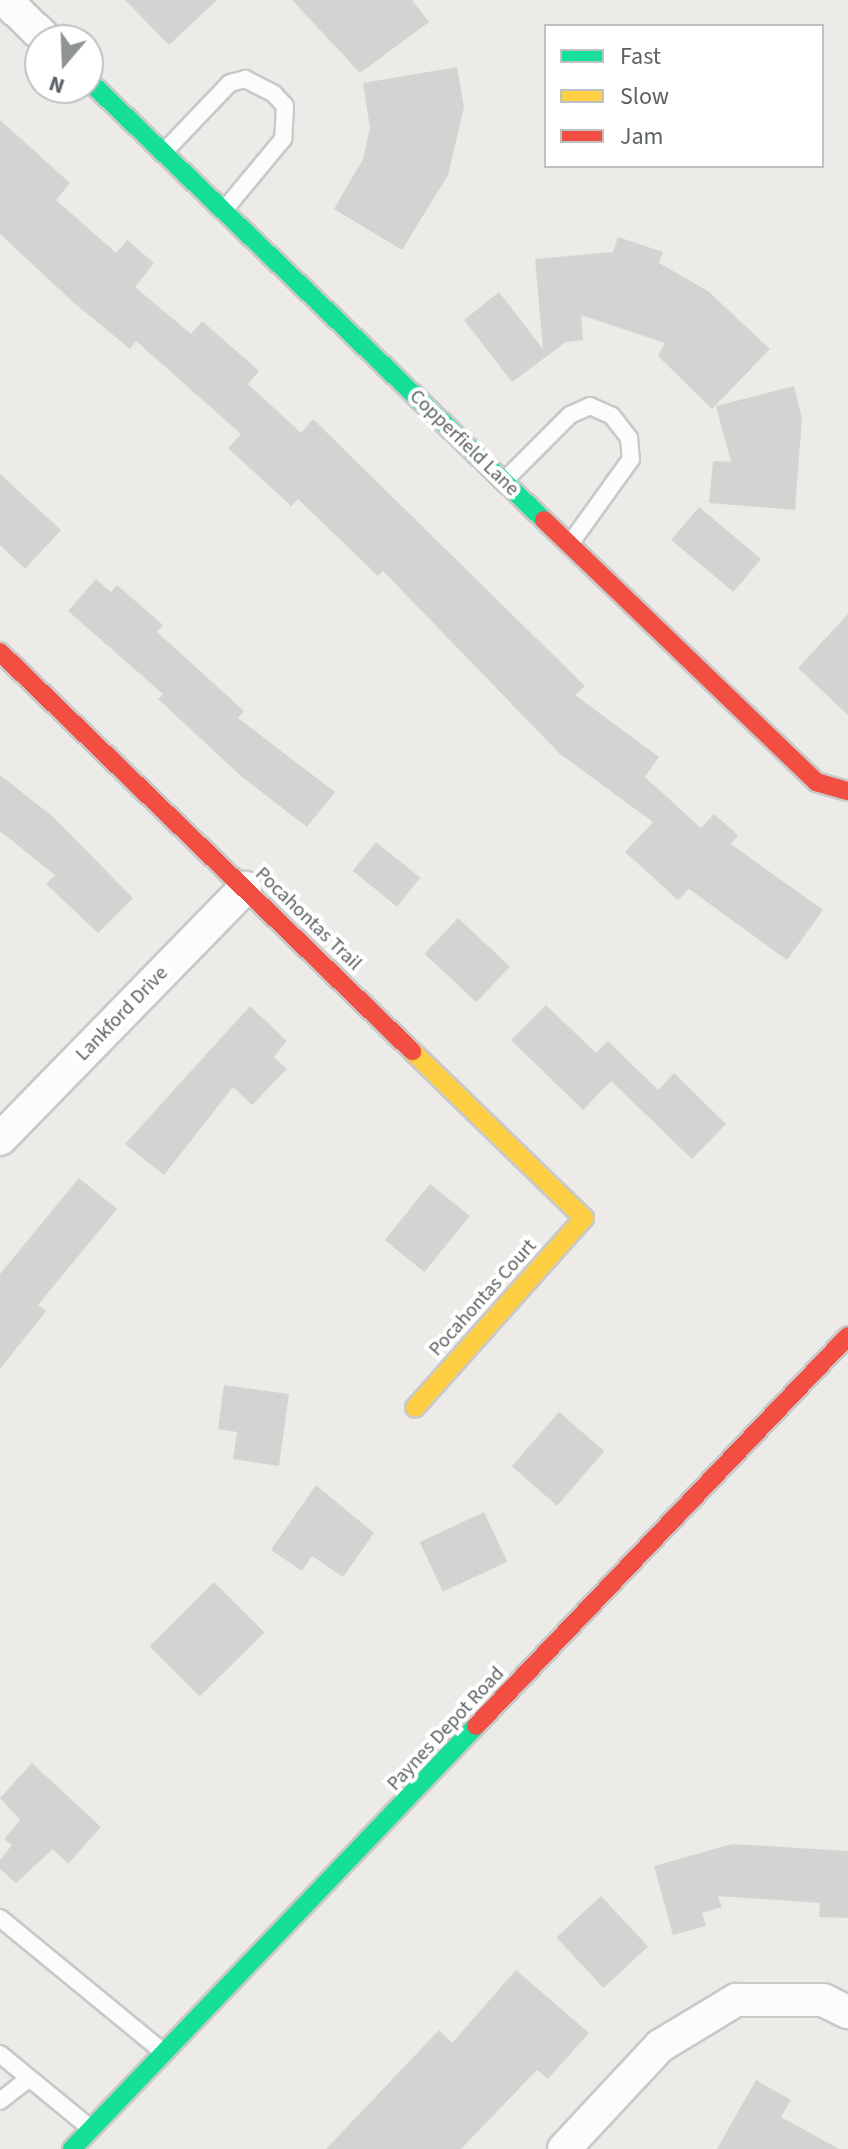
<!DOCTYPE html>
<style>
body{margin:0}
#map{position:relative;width:848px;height:2149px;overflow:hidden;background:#edebe8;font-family:"Source Sans 3",sans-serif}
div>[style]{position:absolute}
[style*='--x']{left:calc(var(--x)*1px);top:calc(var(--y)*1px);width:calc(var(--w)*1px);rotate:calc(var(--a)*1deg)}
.building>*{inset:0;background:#d5d3d2;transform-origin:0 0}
.roads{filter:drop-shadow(2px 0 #c9c9c9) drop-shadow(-2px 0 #c9c9c9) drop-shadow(0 2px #c9c9c9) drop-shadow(0 -2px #c9c9c9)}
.lane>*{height:16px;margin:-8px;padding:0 8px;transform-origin:8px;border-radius:8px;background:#fcfcfc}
.street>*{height:32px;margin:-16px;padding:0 16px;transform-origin:16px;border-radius:16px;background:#fcfcfc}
.fast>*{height:18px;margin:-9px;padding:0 9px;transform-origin:9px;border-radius:9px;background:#16e098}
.slow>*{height:18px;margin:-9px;padding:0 9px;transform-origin:9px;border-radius:9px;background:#ffcf43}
.jam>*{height:18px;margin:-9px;padding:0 9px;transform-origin:9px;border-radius:9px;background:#f24e42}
span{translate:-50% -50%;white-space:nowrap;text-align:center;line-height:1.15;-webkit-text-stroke:8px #fff;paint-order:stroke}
.street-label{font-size:20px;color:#5d6366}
.legend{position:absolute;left:544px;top:24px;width:280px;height:144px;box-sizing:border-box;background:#fff;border:2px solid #bec1c2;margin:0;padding:10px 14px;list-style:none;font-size:24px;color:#5d6366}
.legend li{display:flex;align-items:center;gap:16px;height:40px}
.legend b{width:40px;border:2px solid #bec1c2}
.north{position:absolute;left:24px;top:24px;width:80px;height:80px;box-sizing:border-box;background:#fff;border:2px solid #bec1c2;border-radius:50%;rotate:199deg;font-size:22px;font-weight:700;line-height:32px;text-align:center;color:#5d6366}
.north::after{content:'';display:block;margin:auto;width:28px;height:36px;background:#8f9394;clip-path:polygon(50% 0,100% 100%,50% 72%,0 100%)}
</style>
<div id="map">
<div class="building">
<i style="clip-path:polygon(125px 0,217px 0,169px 45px)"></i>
<i style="clip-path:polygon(292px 0,412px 0,429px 22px,360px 73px)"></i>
<i style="clip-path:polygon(457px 67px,464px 107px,448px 175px,402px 250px,334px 209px,363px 159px,370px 128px,363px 83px)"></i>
<i style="clip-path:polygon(0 120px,70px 183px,56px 200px,116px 253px,127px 240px,154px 263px,135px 287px,191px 334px,202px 321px,259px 371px,248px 384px,301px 433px,313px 419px,585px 686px,575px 695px,659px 757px,645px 777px,701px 828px,714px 814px,738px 835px,731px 844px,823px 910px,787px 960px,689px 889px,678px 900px,625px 852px,653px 822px,560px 754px,383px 571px,378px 576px,298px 499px,291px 506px,228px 448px,241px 434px,136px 341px,130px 349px,74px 303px,0 234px)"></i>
<i style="clip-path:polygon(618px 237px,663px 252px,659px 263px,708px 291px,770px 349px,712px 409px,658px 356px,665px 343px,581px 315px,583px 340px,566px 342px,512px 382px,464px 320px,499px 292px,543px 349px,535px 259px,613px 252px)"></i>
<i style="clip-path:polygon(794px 386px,802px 418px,795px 510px,709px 503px,713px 461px,731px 462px,716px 406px)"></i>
<i style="clip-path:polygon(0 474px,61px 530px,25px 569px,0 545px)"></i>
<i style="left:699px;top:507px;width:81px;height:43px;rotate:40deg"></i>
<i style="clip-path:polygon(96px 579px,111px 592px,117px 585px,163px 625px,157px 632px,244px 711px,238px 718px,335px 792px,307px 827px,242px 777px,158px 699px,163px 694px,68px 611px)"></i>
<i style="clip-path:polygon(848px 614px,848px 715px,798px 668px)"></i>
<i style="clip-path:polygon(0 775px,52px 816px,133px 898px,98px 933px,46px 884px,55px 875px,0 831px)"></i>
<i style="left:376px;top:842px;width:57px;height:37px;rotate:39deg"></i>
<i style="left:458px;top:918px;width:71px;height:49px;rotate:43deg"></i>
<i style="clip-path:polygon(546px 1005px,596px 1053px,608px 1041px,658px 1090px,674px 1073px,726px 1124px,692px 1159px,611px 1081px,583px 1110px,511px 1040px)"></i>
<i style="clip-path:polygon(250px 1006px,287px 1041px,274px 1057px,287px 1069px,252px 1105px,233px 1087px,164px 1175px,125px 1144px)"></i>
<i style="clip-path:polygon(79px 1178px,117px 1209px,38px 1305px,46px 1311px,0 1369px,0 1274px)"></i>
<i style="left:430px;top:1184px;width:51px;height:72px;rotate:39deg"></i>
<i style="clip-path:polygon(224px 1385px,289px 1394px,279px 1466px,233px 1459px,237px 1432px,218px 1429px)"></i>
<i style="left:559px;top:1412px;width:60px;height:72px;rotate:41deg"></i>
<i style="clip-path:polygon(316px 1485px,374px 1533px,343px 1577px,312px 1556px,302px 1571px,271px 1550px)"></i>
<i style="left:484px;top:1512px;width:55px;height:71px;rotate:65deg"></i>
<i style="left:214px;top:1582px;width:71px;height:91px;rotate:45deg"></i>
<i style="clip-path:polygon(32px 1763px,101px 1827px,68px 1864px,53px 1849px,16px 1883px,0 1869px,0 1860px,12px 1845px,4px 1839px,20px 1820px,0 1798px)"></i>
<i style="clip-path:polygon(732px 1844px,848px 1851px,848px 1918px,819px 1917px,820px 1903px,718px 1896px,722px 1907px,702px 1913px,706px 1926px,673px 1935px,654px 1866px)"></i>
<i style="left:601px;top:1896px;width:69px;height:61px;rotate:47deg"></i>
<i style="clip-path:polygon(516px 1970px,589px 2033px,548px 2079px,537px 2070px,461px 2149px,326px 2149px,439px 2030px,452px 2043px)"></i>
<i style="clip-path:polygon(756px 2080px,791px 2100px,781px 2117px,839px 2149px,717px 2149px)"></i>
</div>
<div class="roads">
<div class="lane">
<i style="--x:164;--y:152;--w:95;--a:-46.3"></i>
<i style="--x:230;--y:83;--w:16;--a:-15"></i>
<i style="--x:245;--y:79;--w:33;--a:27"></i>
<i style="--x:274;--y:94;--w:16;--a:47"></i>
<i style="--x:285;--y:106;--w:33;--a:93"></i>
<i style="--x:283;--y:139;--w:92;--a:129.7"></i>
<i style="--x:505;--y:480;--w:92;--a:-45"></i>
<i style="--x:570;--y:415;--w:22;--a:-24"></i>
<i style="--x:590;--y:406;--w:24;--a:24"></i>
<i style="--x:612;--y:416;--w:28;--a:52"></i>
<i style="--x:629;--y:438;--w:21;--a:85"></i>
<i style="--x:631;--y:459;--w:105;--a:125.7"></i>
<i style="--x:0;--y:1918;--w:210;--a:39.4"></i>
<i style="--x:0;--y:2054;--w:117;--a:39.4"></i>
<i style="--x:0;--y:2101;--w:36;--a:-38"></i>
</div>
<div class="street">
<i style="--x:5;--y:0;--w:58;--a:43.6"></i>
<i style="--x:0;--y:1139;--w:351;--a:-45.7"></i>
<i style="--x:564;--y:2149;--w:141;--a:-47"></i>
<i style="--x:660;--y:2046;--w:89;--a:-31.2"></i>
<i style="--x:736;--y:2000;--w:87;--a:0"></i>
<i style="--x:823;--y:2000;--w:28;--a:26"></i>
</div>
<div class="fast">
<i style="--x:88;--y:80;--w:634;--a:43.98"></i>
<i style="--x:72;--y:2149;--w:585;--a:-46.32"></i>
</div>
<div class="slow">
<i style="--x:412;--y:1051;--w:240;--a:44.2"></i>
<i style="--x:584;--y:1218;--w:254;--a:131.7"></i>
</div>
<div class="jam">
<i style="--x:544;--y:520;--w:378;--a:43.9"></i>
<i style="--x:816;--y:782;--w:33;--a:16"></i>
<i style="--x:0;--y:652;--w:574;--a:44.08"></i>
<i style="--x:476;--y:1726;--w:539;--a:-46.35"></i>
</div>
</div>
<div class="street-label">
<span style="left:464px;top:443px;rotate:44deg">Copperfield Lane</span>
<span style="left:308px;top:919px;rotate:44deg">Pocahontas Trail</span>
<span style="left:122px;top:1014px;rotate:-46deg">Lankford Drive</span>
<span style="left:483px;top:1298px;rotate:-48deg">Pocahontas Court</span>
<span style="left:446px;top:1729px;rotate:-47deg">Paynes Depot Road</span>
</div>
<ul class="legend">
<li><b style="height:10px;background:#16e098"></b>Fast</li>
<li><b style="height:10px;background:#ffcf43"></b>Slow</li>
<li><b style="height:10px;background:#f24e42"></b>Jam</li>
</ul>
<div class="north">N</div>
</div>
